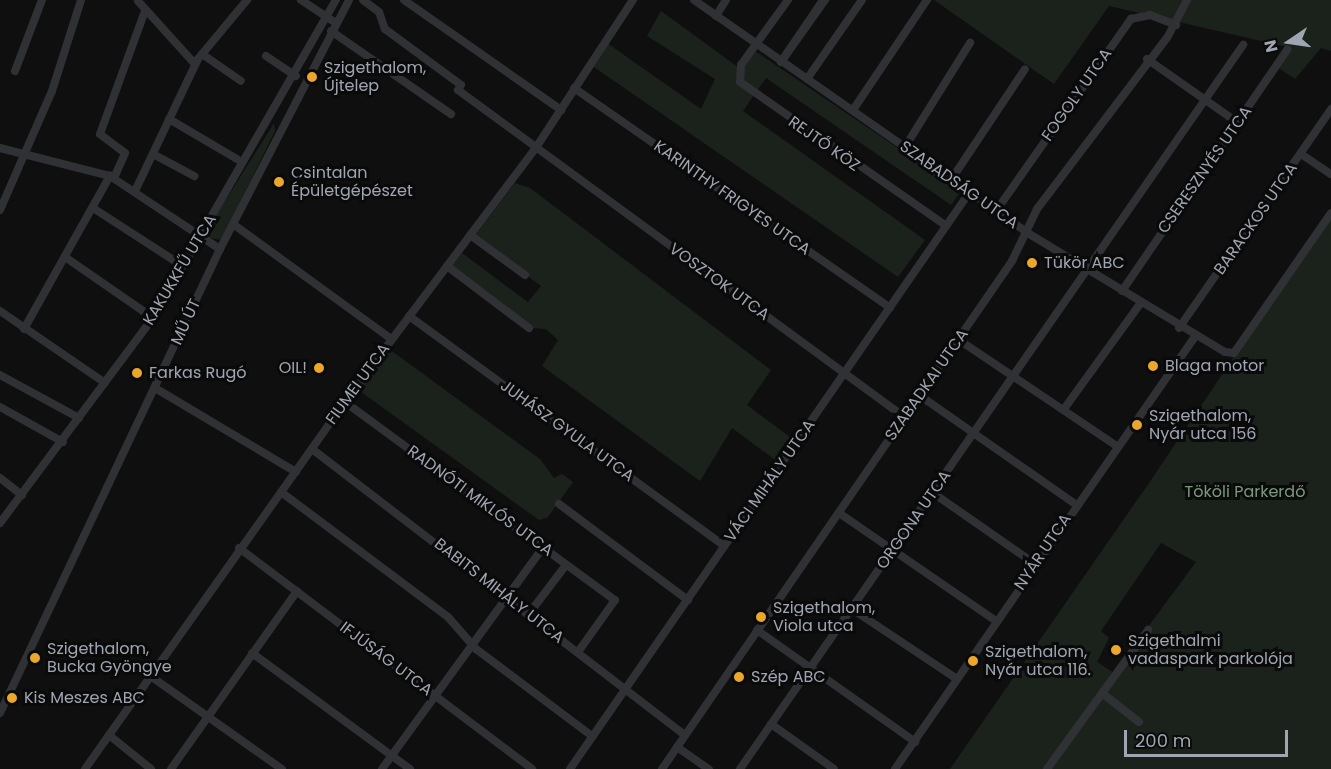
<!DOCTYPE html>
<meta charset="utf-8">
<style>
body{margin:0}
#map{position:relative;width:1331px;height:769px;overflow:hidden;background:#0f0f10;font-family:Poppins,sans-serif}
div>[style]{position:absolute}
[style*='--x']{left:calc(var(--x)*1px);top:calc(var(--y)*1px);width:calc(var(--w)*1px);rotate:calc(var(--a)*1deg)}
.green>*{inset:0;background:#1b221c}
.minor>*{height:8px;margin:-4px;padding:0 4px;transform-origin:4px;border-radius:4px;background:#303135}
.dots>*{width:16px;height:16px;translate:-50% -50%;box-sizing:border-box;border:3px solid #0a0a0b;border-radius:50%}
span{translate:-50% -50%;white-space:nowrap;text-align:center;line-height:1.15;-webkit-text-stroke:6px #0a0a0b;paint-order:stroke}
.poi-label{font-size:16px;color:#a0a6b1}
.left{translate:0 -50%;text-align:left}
.right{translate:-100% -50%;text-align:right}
.street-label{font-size:16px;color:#a0a6b1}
.park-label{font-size:16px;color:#779b79}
.north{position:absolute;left:1259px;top:12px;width:60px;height:60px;-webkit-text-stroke:4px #0a0a0b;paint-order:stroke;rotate:257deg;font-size:16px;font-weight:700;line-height:24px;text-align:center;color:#a0a6b1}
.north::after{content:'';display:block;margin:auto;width:21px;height:27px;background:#a0a6b1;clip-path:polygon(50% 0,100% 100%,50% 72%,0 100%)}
.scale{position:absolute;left:1124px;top:730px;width:164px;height:27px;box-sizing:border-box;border:3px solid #a0a6b1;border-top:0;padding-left:8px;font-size:18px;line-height:21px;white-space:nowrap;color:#a0a6b1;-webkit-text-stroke:4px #0a0a0b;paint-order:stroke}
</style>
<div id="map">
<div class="green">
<i style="clip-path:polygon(934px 0,1331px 0,1331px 51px,1321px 48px,1295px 79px,1276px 66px,1287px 47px,1109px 6px,1054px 84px)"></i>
<i style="clip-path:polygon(661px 11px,742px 70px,755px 51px,961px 191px,951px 205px,766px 78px,743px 111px,925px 240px,898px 277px,591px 65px,607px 43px,701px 109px,715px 79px,647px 36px)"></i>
<i style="clip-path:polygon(274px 123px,275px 131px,221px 240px,209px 238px,217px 214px)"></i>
<i style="clip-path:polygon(515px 183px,530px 188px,771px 370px,747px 405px,794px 440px,778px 462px,732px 428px,700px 481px,542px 366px,558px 340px,546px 329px,533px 328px,451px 267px,462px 253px,528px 302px,541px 286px,475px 236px)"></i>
<i style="clip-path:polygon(evenodd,1331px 213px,1331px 769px,950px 769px,1149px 483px,1331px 213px,1161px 543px,1196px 562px,1114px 673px,1097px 662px,1109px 638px,1101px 631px,1161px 543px)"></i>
<i style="clip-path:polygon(389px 349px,540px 459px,554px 478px,562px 474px,573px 482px,548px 517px,539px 520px,357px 389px)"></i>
</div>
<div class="minor">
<i style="--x:301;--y:0;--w:42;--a:33.3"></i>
<i style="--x:363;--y:0;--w:20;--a:37"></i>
<i style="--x:379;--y:12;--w:18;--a:71"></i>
<i style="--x:385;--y:29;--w:94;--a:36.4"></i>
<i style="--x:461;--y:85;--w:6;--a:121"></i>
<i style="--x:458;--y:90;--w:552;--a:36.23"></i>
<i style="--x:404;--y:0;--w:192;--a:35"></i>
<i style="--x:694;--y:0;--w:405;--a:34.9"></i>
<i style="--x:1026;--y:232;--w:232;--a:31.1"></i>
<i style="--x:1225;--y:352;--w:9;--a:6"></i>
<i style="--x:1234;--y:353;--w:170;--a:-55.3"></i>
<i style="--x:788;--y:0;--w:80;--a:125.9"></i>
<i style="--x:741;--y:65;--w:17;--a:93"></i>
<i style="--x:740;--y:82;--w:250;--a:34.9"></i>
<i style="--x:823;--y:0;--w:75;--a:124.1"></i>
<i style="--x:781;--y:62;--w:76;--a:-54.6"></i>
<i style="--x:138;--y:1;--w:85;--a:47.9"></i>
<i style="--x:716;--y:16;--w:19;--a:-58"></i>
<i style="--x:331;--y:31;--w:146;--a:34.7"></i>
<i style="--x:202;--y:54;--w:47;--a:34.7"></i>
<i style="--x:266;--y:56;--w:36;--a:34"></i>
<i style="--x:1147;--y:59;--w:111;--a:35.1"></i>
<i style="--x:15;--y:71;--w:76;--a:-69.2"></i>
<i style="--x:807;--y:79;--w:96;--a:-55.2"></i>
<i style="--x:574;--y:88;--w:385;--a:34.8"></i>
<i style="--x:853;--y:110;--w:133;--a:-56.1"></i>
<i style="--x:169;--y:119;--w:79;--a:30.5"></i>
<i style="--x:905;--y:147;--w:123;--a:-58"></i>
<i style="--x:0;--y:148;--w:114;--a:14.3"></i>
<i style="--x:110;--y:176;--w:132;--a:33.6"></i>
<i style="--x:153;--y:154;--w:47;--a:28.2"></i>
<i style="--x:1301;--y:154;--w:36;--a:34"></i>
<i style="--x:114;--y:178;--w:27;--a:-66"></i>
<i style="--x:125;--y:153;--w:31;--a:-143"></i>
<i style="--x:100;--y:134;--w:131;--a:-69.9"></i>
<i style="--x:951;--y:180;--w:133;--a:-56.3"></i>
<i style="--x:135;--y:191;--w:146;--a:-64.5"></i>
<i style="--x:198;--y:59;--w:77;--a:-50.3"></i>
<i style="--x:93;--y:208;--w:105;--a:32.9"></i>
<i style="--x:0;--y:210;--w:130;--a:-66.4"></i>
<i style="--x:52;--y:91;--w:96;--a:-72.3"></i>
<i style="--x:996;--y:211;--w:235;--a:-54.9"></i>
<i style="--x:1131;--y:19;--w:19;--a:-12"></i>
<i style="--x:1150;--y:15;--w:28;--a:21"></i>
<i style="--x:233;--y:224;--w:195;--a:36"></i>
<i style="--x:470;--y:235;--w:68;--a:36"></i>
<i style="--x:65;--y:257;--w:107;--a:34.7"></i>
<i style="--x:447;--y:266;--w:103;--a:37.1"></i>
<i style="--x:1122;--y:291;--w:293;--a:-55.6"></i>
<i style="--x:0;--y:311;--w:127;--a:34.4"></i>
<i style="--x:409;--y:316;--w:390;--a:36.1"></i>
<i style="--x:1179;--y:328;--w:267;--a:-55.2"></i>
<i style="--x:24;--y:329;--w:176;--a:-60.7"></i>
<i style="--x:959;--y:340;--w:190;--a:33.9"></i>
<i style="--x:0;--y:375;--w:90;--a:28.6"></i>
<i style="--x:155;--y:388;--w:164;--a:30.8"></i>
<i style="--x:919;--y:395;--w:190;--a:34.9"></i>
<i style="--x:345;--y:402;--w:335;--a:36.3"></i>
<i style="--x:615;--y:600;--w:64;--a:125.4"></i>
<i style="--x:0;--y:407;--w:72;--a:29.1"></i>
<i style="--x:1064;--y:409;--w:130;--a:-54.1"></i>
<i style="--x:312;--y:449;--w:470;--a:37.5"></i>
<i style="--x:0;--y:478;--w:28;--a:38"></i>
<i style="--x:281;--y:492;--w:209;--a:36.8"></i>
<i style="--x:448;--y:617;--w:43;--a:48.8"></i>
<i style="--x:476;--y:649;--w:146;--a:36.9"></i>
<i style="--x:933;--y:493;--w:124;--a:34.8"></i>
<i style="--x:559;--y:504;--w:161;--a:36.7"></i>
<i style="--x:839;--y:513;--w:191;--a:34.5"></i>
<i style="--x:0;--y:523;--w:256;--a:-53.3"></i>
<i style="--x:153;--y:318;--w:367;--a:-60.1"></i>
<i style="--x:239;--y:548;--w:367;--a:37"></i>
<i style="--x:852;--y:609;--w:126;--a:33.7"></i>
<i style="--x:528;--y:615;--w:63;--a:-52.8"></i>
<i style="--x:757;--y:630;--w:194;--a:35.3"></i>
<i style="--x:252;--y:653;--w:196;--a:36.3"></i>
<i style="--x:149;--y:675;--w:163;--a:35.3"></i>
<i style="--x:1102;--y:693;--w:47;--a:38.1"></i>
<i style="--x:0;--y:713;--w:514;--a:-64.63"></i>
<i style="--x:220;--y:249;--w:280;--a:-62.6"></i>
<i style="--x:771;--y:724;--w:77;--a:35.5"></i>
<i style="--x:109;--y:735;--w:54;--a:39"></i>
<i style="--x:677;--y:747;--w:39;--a:35"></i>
<i style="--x:85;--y:769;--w:450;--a:-54.7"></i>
<i style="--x:345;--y:402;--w:320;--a:-53.1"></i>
<i style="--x:537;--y:146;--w:175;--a:-56.7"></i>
<i style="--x:171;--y:769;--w:218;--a:-54.7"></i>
<i style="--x:382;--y:769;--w:266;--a:-54"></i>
<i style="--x:570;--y:769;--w:701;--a:-55.29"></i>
<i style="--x:662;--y:769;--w:617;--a:-55.43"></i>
<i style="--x:1012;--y:261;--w:58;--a:-64.3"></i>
<i style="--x:1037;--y:209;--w:215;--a:-52.8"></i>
<i style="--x:1167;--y:38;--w:43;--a:-62.2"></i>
<i style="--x:740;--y:769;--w:882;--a:-55.21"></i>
<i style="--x:895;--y:769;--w:525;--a:-55.25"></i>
<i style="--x:1047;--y:769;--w:172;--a:-54"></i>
</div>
<div class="dots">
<i style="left:312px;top:77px;background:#eba72c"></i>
<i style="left:279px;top:182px;background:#eba72c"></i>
<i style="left:1032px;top:263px;background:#eba72c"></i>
<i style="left:1153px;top:366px;background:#eba72c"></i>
<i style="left:319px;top:368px;background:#eba72c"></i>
<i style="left:137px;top:373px;background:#eba72c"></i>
<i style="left:1137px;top:425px;background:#eba72c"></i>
<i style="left:761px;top:617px;background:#eba72c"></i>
<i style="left:1116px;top:650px;background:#eba72c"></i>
<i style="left:35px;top:658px;background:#eba72c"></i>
<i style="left:973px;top:661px;background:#eba72c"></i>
<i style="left:739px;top:677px;background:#eba72c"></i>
<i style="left:12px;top:698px;background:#eba72c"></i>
</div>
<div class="poi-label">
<span class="left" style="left:324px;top:77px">Szigethalom,<br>Újtelep</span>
<span class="left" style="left:291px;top:182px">Csintalan<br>Épületgépészet</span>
<span class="left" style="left:1044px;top:263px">Tükör ABC</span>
<span class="left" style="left:1165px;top:366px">Blaga motor</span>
<span class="right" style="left:307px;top:368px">OIL!</span>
<span class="left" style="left:149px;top:373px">Farkas Rugó</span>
<span class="left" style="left:1149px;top:425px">Szigethalom,<br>Nyár utca 156</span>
<span class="left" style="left:773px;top:617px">Szigethalom,<br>Viola utca</span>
<span class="left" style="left:1128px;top:650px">Szigethalmi<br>vadaspark parkolója</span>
<span class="left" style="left:47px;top:658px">Szigethalom,<br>Bucka Gyöngye</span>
<span class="left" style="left:985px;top:661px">Szigethalom,<br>Nyár utca 116.</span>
<span class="left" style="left:751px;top:677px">Szép ABC</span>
<span class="left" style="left:24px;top:698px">Kis Meszes ABC</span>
</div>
<div class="street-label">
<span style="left:1077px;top:95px;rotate:-55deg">FOGOLY UTCA</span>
<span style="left:824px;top:144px;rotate:35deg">REJTŐ KÖZ</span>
<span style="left:1205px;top:170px;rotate:-55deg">CSERESZNYÉS UTCA</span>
<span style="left:959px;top:185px;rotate:35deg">SZABADSÁG UTCA</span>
<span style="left:732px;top:198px;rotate:35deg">KARINTHY FRIGYES UTCA</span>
<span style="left:1256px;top:219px;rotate:-55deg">BARACKOS UTCA</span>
<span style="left:180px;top:270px;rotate:-59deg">KAKUKKFŰ UTCA</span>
<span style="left:719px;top:282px;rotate:36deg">VOSZTOK UTCA</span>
<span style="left:186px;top:322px;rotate:-65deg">MŰ ÚT</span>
<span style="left:358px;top:384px;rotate:-54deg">FIUMEI UTCA</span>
<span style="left:927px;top:385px;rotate:-55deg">SZABADKAI UTCA</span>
<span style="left:567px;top:431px;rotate:36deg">JUHÁSZ GYULA UTCA</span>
<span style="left:770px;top:481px;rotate:-55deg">VÁCI MIHÁLY UTCA</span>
<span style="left:480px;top:501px;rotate:36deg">RADNÓTI MIKLÓS UTCA</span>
<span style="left:914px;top:520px;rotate:-55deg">ORGONA UTCA</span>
<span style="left:1043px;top:552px;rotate:-56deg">NYÁR UTCA</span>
<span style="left:499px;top:591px;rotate:38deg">BABITS MIHÁLY UTCA</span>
<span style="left:386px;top:659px;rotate:37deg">IFJÚSÁG UTCA</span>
</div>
<div class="park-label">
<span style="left:1245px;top:492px">Tököli Parkerdő</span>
</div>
<div class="north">N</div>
<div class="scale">200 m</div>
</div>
